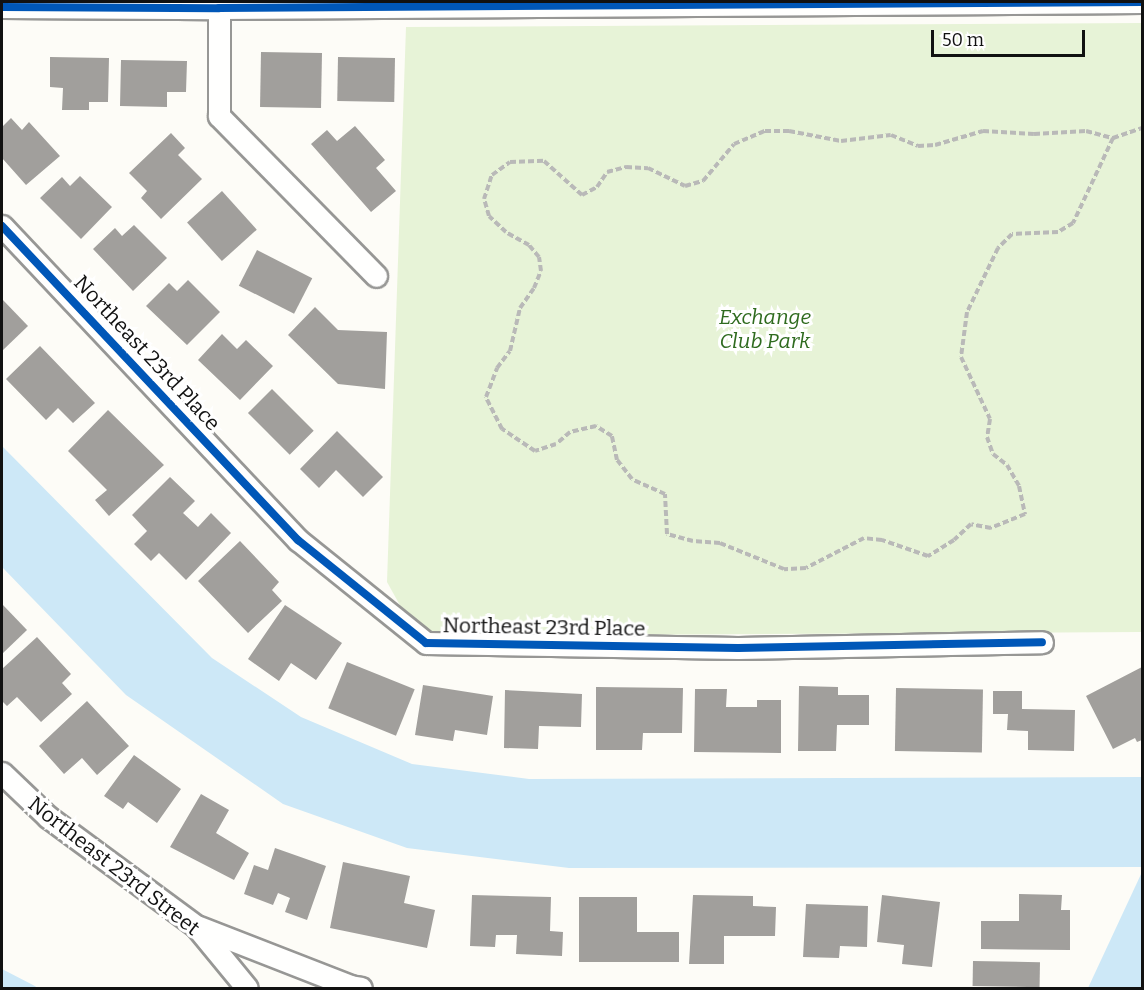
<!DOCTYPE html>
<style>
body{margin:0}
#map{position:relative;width:1144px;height:990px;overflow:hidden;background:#fdfcf7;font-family:Bitter,serif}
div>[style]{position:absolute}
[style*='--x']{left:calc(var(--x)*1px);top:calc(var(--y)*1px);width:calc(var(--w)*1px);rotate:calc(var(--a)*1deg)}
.green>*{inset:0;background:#e7f3d7}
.water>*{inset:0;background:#cde8f7}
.building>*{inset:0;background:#a19f9c;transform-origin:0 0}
.path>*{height:4px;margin-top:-2px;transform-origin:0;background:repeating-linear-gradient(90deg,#b9b9b8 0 6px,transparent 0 9px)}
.roads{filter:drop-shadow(2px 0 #979795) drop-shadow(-2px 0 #979795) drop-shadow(0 2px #979795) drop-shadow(0 -2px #979795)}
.minor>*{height:21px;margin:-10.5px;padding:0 10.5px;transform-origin:10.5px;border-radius:10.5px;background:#fffffe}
.cycleway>*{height:8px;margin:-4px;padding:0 4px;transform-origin:4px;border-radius:4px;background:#0057b8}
span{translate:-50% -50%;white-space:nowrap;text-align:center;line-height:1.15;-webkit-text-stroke:6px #fff;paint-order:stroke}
.park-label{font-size:21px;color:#2f6b1f;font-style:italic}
.street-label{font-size:21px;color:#111}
.frame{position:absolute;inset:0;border:3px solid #111;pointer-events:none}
.scale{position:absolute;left:931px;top:30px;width:154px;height:27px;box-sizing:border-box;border:3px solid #111;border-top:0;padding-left:8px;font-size:18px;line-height:21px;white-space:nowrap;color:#111;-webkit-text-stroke:4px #fff;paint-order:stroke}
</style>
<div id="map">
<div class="green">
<i style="clip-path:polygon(1142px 23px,1142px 632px,417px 636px,387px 582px,406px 27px)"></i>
</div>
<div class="water">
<i style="clip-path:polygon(2px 446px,212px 658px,301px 717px,412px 764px,529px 779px,1142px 777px,1142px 867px,569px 868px,407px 848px,283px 804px,126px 695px,2px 567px)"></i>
<i style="clip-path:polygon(1142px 872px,1142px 988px,1088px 988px)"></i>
<i style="clip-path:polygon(2px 969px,33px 985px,38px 988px,2px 988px)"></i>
</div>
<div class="building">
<i style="left:261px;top:52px;width:61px;height:55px;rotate:1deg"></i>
<i style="clip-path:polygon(50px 57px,109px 58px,108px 102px,89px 102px,89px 110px,62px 110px,63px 88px,50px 87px)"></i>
<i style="left:338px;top:57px;width:57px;height:44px;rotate:1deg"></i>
<i style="clip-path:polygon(121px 60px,187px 61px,186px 92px,167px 92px,167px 107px,120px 106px)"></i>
<i style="clip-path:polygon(11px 118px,22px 130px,29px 122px,60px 156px,26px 185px,2px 158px,2px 127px)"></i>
<i style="clip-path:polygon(355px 126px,385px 160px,376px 168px,396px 191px,371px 212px,311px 144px,327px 130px,337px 141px)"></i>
<i style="clip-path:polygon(171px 133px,185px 148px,178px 155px,202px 179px,161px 219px,141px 198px,147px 191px,129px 173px)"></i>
<i style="clip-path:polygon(80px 176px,112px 207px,81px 239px,40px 198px,62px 177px,70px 186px)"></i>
<i style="left:222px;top:191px;width:52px;height:47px;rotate:48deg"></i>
<i style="clip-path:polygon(134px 225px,167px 258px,133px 291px,93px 249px,115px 228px,122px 236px)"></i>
<i style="left:257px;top:250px;width:62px;height:40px;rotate:27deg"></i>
<i style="clip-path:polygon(188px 280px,220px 312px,187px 345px,146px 306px,169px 283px,177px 291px)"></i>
<i style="clip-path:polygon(2px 299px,28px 326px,2px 351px)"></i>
<i style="clip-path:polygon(315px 307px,338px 330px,387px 332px,385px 389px,338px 384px,288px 335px)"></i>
<i style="clip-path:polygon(222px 334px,237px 349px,246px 340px,273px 366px,240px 400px,198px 360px)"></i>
<i style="clip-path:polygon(40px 346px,95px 403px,73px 423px,58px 408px,46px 420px,6px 379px)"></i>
<i style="left:272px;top:389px;width:59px;height:34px;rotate:45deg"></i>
<i style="clip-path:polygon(108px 410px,164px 465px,109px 516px,95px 500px,107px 490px,68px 451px)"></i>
<i style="clip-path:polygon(337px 431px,383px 477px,363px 497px,336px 470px,319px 488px,300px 469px)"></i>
<i style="clip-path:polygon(170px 477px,195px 501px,183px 513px,198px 527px,211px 513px,231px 533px,186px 580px,159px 553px,151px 561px,134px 544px,147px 531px,132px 515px)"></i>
<i style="clip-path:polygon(240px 541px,279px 582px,272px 590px,282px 601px,248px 633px,198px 581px)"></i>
<i style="clip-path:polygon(2px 604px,27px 630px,2px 654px)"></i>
<i style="clip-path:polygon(285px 605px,342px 643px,316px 680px,291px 663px,279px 681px,248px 659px)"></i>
<i style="clip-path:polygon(37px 637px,71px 674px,62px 683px,72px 694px,41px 722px,17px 697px,7px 706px,2px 701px,2px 669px)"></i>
<i style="left:347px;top:662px;width:73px;height:50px;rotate:22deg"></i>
<i style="clip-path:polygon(1142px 667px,1142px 740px,1137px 742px,1135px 738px,1113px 749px,1086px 696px)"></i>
<i style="clip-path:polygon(423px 685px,493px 696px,487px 735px,455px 730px,453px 741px,415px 735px)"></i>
<i style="clip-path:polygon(799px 686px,838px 687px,838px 695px,869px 695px,869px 725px,837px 725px,836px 751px,798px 751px)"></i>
<i style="clip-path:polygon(596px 687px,683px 688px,682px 733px,643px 733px,642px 750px,596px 750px)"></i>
<i style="left:896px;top:688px;width:87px;height:63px;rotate:1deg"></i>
<i style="clip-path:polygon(695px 689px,727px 689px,726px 707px,757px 707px,757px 700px,781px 700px,781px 753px,694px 752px)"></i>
<i style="clip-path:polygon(505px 690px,582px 694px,581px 727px,539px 726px,538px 749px,504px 748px)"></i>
<i style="clip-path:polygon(993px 691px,1022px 691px,1022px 709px,1075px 710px,1074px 751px,1028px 750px,1028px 731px,1007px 730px,1008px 714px,993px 714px)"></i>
<i style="clip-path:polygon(87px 701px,129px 746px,97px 775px,82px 758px,64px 774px,39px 746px)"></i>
<i style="clip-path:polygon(134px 755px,181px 789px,157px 823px,128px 802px,123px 809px,104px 796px)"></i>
<i style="clip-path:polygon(201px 794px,229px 810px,216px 833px,249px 853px,234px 880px,170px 847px)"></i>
<i style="clip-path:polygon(275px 848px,326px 866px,307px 920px,285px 912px,290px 898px,278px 893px,273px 905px,244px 894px,254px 865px,268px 870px)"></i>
<i style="clip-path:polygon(343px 862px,410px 876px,404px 903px,435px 910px,427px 948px,330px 928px)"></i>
<i style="clip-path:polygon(1019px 894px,1062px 895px,1061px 910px,1070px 910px,1070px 950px,981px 949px,981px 921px,1019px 921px)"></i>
<i style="clip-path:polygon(472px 895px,551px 897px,550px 931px,563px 932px,562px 956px,516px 954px,517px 935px,496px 935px,495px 947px,470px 946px)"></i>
<i style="clip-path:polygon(693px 895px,753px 896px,753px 906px,776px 907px,775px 936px,724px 936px,724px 964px,689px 964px)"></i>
<i style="clip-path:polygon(882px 895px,940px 902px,932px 967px,902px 964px,904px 945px,877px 942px)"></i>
<i style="clip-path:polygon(579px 897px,637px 897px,637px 932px,679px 932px,679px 962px,579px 962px)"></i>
<i style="clip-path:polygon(806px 904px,868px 906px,867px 947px,840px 946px,839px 958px,803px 957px)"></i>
<i style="left:973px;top:961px;width:67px;height:25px;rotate:1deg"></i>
</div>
<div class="path">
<i style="--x:1113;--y:138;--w:94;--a:115.2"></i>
<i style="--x:1073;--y:223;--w:17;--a:149"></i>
<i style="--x:1058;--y:232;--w:46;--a:177.5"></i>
<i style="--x:1012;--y:234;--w:20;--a:135"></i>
<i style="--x:998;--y:248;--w:71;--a:115.8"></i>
<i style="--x:967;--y:312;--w:45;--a:97.6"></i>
<i style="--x:961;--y:357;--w:68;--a:64.9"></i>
<i style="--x:990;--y:419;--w:18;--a:99"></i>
<i style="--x:987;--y:437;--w:18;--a:71"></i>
<i style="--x:993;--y:454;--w:18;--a:38"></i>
<i style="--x:1007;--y:465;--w:24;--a:60"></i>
<i style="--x:1019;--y:486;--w:29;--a:78"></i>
<i style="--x:1025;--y:514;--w:37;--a:158"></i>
<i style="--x:991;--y:528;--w:20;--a:-169"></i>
<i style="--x:971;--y:524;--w:23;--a:137"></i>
<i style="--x:954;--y:540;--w:31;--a:148"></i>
<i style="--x:928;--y:556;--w:49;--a:-160.8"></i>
<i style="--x:882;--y:540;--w:18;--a:-174"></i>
<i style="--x:864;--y:538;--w:65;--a:152.7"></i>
<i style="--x:806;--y:568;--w:22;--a:177"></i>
<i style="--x:784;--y:569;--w:69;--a:-157.9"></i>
<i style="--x:720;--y:543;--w:27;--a:-176"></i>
<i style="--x:693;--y:541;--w:27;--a:-165"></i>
<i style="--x:667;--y:534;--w:40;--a:-92.9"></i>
<i style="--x:665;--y:494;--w:36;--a:-156"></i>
<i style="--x:632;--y:479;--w:24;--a:-128"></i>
<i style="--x:617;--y:460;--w:25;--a:-102"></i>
<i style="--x:612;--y:436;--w:19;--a:-148"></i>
<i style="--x:596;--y:426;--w:27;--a:167"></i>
<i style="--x:570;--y:432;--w:18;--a:139"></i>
<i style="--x:556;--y:444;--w:22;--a:162"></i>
<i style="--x:535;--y:451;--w:40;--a:-146"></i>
<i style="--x:502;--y:429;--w:36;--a:-117"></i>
<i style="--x:486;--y:397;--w:31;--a:-69"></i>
<i style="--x:497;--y:368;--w:21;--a:-53"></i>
<i style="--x:510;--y:351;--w:44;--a:-76.9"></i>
<i style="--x:520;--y:308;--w:24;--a:-55"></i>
<i style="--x:534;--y:288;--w:18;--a:-68"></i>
<i style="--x:541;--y:271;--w:14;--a:-98"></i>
<i style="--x:539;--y:257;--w:16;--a:-130"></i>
<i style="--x:529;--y:245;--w:26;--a:-151"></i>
<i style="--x:506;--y:232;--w:23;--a:-137"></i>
<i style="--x:489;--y:216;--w:18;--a:-106"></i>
<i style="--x:484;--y:199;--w:25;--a:-72"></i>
<i style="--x:492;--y:175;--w:22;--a:-36"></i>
<i style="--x:510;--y:162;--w:34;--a:-2"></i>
<i style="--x:544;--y:161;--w:51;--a:41.8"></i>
<i style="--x:582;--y:195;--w:17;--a:-28"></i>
<i style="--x:597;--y:187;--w:18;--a:-56"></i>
<i style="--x:607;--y:172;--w:20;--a:-15"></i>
<i style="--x:626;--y:167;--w:22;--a:3"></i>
<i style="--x:648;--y:168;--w:41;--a:25.9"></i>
<i style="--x:685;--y:186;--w:19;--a:-16"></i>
<i style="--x:703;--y:181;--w:48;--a:-50"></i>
<i style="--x:734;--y:144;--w:34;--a:-23"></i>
<i style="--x:765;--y:131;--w:24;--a:0"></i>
<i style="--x:789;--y:131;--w:53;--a:10.9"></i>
<i style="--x:841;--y:141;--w:50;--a:-6.8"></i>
<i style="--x:891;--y:135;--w:29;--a:22"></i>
<i style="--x:918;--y:146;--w:17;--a:-3"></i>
<i style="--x:935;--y:145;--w:50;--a:-16.3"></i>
<i style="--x:983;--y:131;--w:51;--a:3.4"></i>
<i style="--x:1034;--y:134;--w:52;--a:-3.3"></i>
<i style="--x:1086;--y:131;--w:28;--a:15"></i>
<i style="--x:1113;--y:138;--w:31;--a:-19"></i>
</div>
<div class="roads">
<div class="minor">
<i style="--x:2;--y:7;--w:217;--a:0.3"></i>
<i style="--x:219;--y:8;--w:923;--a:-0.37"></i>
<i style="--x:219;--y:8;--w:108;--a:90"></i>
<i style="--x:219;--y:116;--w:224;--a:45.5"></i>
<i style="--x:2;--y:226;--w:432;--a:46.7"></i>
<i style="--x:298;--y:540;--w:164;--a:38.8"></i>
<i style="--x:426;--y:643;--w:312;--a:0.9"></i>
<i style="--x:738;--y:648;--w:304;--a:-1.1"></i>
<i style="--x:2;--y:773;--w:64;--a:43.7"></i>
<i style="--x:48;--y:817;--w:184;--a:36.4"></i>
<i style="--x:196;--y:926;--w:80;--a:50.6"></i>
<i style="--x:199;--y:927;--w:162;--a:21.3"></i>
<i style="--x:350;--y:986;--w:11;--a:10"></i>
</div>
</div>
<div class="cycleway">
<i style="--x:2;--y:7;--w:217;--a:0.3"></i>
<i style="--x:219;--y:8;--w:923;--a:-0.37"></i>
<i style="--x:2;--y:226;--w:432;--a:46.7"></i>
<i style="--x:298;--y:540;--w:164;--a:38.8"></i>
<i style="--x:426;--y:643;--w:312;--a:0.9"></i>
<i style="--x:738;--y:648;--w:304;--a:-1.1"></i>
</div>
<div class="park-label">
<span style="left:765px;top:329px">Exchange<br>Club Park</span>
</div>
<div class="street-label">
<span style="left:147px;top:353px;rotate:47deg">Northeast 23rd Place</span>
<span style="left:544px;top:627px;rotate:1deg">Northeast 23rd Place</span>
<span style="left:114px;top:866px;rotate:38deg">Northeast 23rd Street</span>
</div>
<div class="frame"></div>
<div class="scale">50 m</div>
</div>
